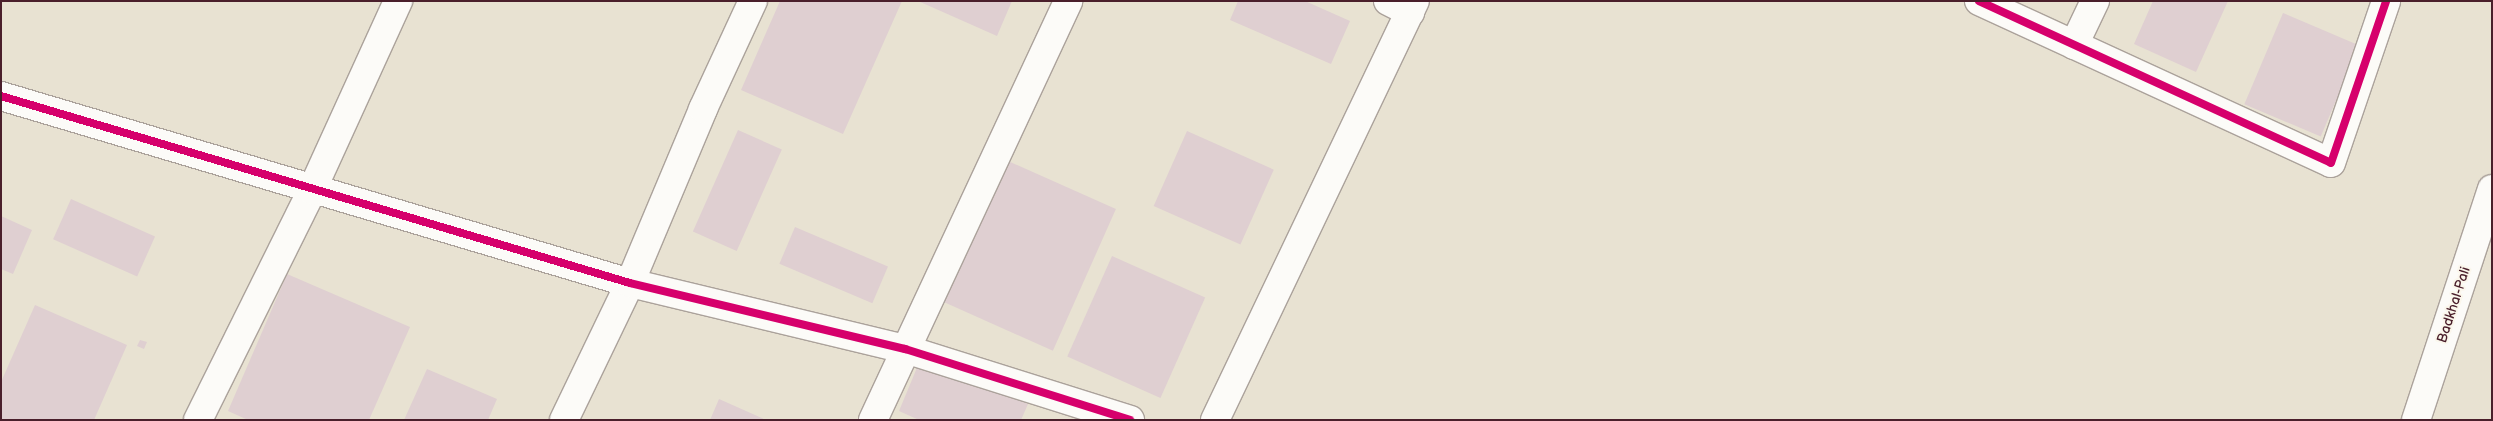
<!DOCTYPE html>
<style>
body{margin:0}
#map{position:relative;width:2493px;height:421px;overflow:hidden;background:#e8e2d2;font-family:"Balsamiq Sans",sans-serif}
div>[style]{position:absolute}
[style*='--x']{left:calc(var(--x)*1px);top:calc(var(--y)*1px);width:calc(var(--w)*1px);rotate:calc(var(--a)*1deg)}
.building>*{inset:0;background:#dfcfd1;transform-origin:0 0}
.roads{filter:drop-shadow(1px 0 #aba29b) drop-shadow(-1px 0 #aba29b) drop-shadow(0 1px #aba29b) drop-shadow(0 -1px #aba29b)}
.minor>*{height:28px;margin:-14px;padding:0 14px;transform-origin:14px;border-radius:14px;background:#fcfbf8}
.tertiary>*{height:28px;margin:-14px;padding:0 14px;transform-origin:14px;border-radius:14px;background:#fcfbf8}
.cycleway>*{height:8px;margin:-4px;padding:0 4px;transform-origin:4px;border-radius:4px;background:#d6006c}
span{translate:-50% -50%;white-space:nowrap;text-align:center;line-height:1.15;-webkit-text-stroke:4px #fbf7ec;paint-order:stroke}
.street-label{font-size:14px;color:#4a1f2b}
.frame{position:absolute;inset:0;border:2px solid #4a1f2b;pointer-events:none}
</style>
<div id="map">
<div class="building">
<i style="clip-path:polygon(780px 1px,902px 1px,843px 134px,741px 90px)"></i>
<i style="clip-path:polygon(918px 1px,1012px 1px,997px 36px)"></i>
<i style="clip-path:polygon(1238px 1px,1305px 1px,1350px 21px,1331px 64px,1230px 20px)"></i>
<i style="clip-path:polygon(2153px 1px,2228px 1px,2196px 72px,2134px 44px)"></i>
<i style="left:2283px;top:13px;width:83px;height:99px;rotate:23deg"></i>
<i style="left:738px;top:130px;width:48px;height:111px;rotate:24deg"></i>
<i style="left:1187px;top:131px;width:95px;height:82px;rotate:24deg"></i>
<i style="left:999px;top:157px;width:128px;height:155px;rotate:24deg"></i>
<i style="left:71px;top:199px;width:92px;height:44px;rotate:24deg"></i>
<i style="clip-path:polygon(1px 216px,32px 230px,13px 274px,1px 269px)"></i>
<i style="left:795px;top:227px;width:101px;height:40px;rotate:23deg"></i>
<i style="left:1112px;top:256px;width:102px;height:110px;rotate:24deg"></i>
<i style="clip-path:polygon(287px 274px,410px 327px,369px 420px,248px 420px,228px 411px)"></i>
<i style="clip-path:polygon(35px 305px,127px 345px,94px 420px,1px 420px,1px 382px)"></i>
<i style="clip-path:polygon(140px 340px,147px 342px,144px 349px,137px 346px)"></i>
<i style="clip-path:polygon(921px 358px,1028px 404px,1021px 420px,919px 420px,899px 411px)"></i>
<i style="clip-path:polygon(427px 369px,497px 399px,488px 420px,404px 420px)"></i>
<i style="clip-path:polygon(719px 399px,766px 420px,710px 420px)"></i>
</div>
<div class="roads">
<div class="minor">
<i style="--x:1388;--y:1;--w:25;--a:27"></i>
<i style="--x:1979;--y:1;--w:387;--a:24.7"></i>
<i style="--x:2331;--y:163;--w:171;--a:-71.2"></i>
<i style="--x:2074;--y:45;--w:49;--a:-64.5"></i>
<i style="--x:1;--y:96;--w:656;--a:16.56"></i>
<i style="--x:630;--y:283;--w:283;--a:13.5"></i>
<i style="--x:905;--y:349;--w:236;--a:17.5"></i>
<i style="--x:198;--y:420;--w:257;--a:-63.6"></i>
<i style="--x:312;--y:190;--w:208;--a:-65.5"></i>
<i style="--x:564;--y:420;--w:152;--a:-64.3"></i>
<i style="--x:630;--y:283;--w:189;--a:-67.2"></i>
<i style="--x:703;--y:109;--w:119;--a:-65.2"></i>
<i style="--x:873;--y:420;--w:462;--a:-65"></i>
<i style="--x:1215;--y:420;--w:464;--a:-64.5"></i>
</div>
<div class="tertiary">
<i style="--x:2416;--y:420;--w:243;--a:-71.8"></i>
</div>
</div>
<div class="cycleway">
<i style="--x:1979;--y:1;--w:387;--a:24.7"></i>
<i style="--x:2331;--y:163;--w:171;--a:-71.2"></i>
<i style="--x:1;--y:96;--w:656;--a:16.56"></i>
<i style="--x:630;--y:283;--w:283;--a:13.5"></i>
<i style="--x:905;--y:349;--w:236;--a:17.5"></i>
</div>
<div class="street-label">
<span style="left:2454px;top:305px;rotate:-72deg">Badkhal-Pali</span>
</div>
<div class="frame"></div>
</div>
